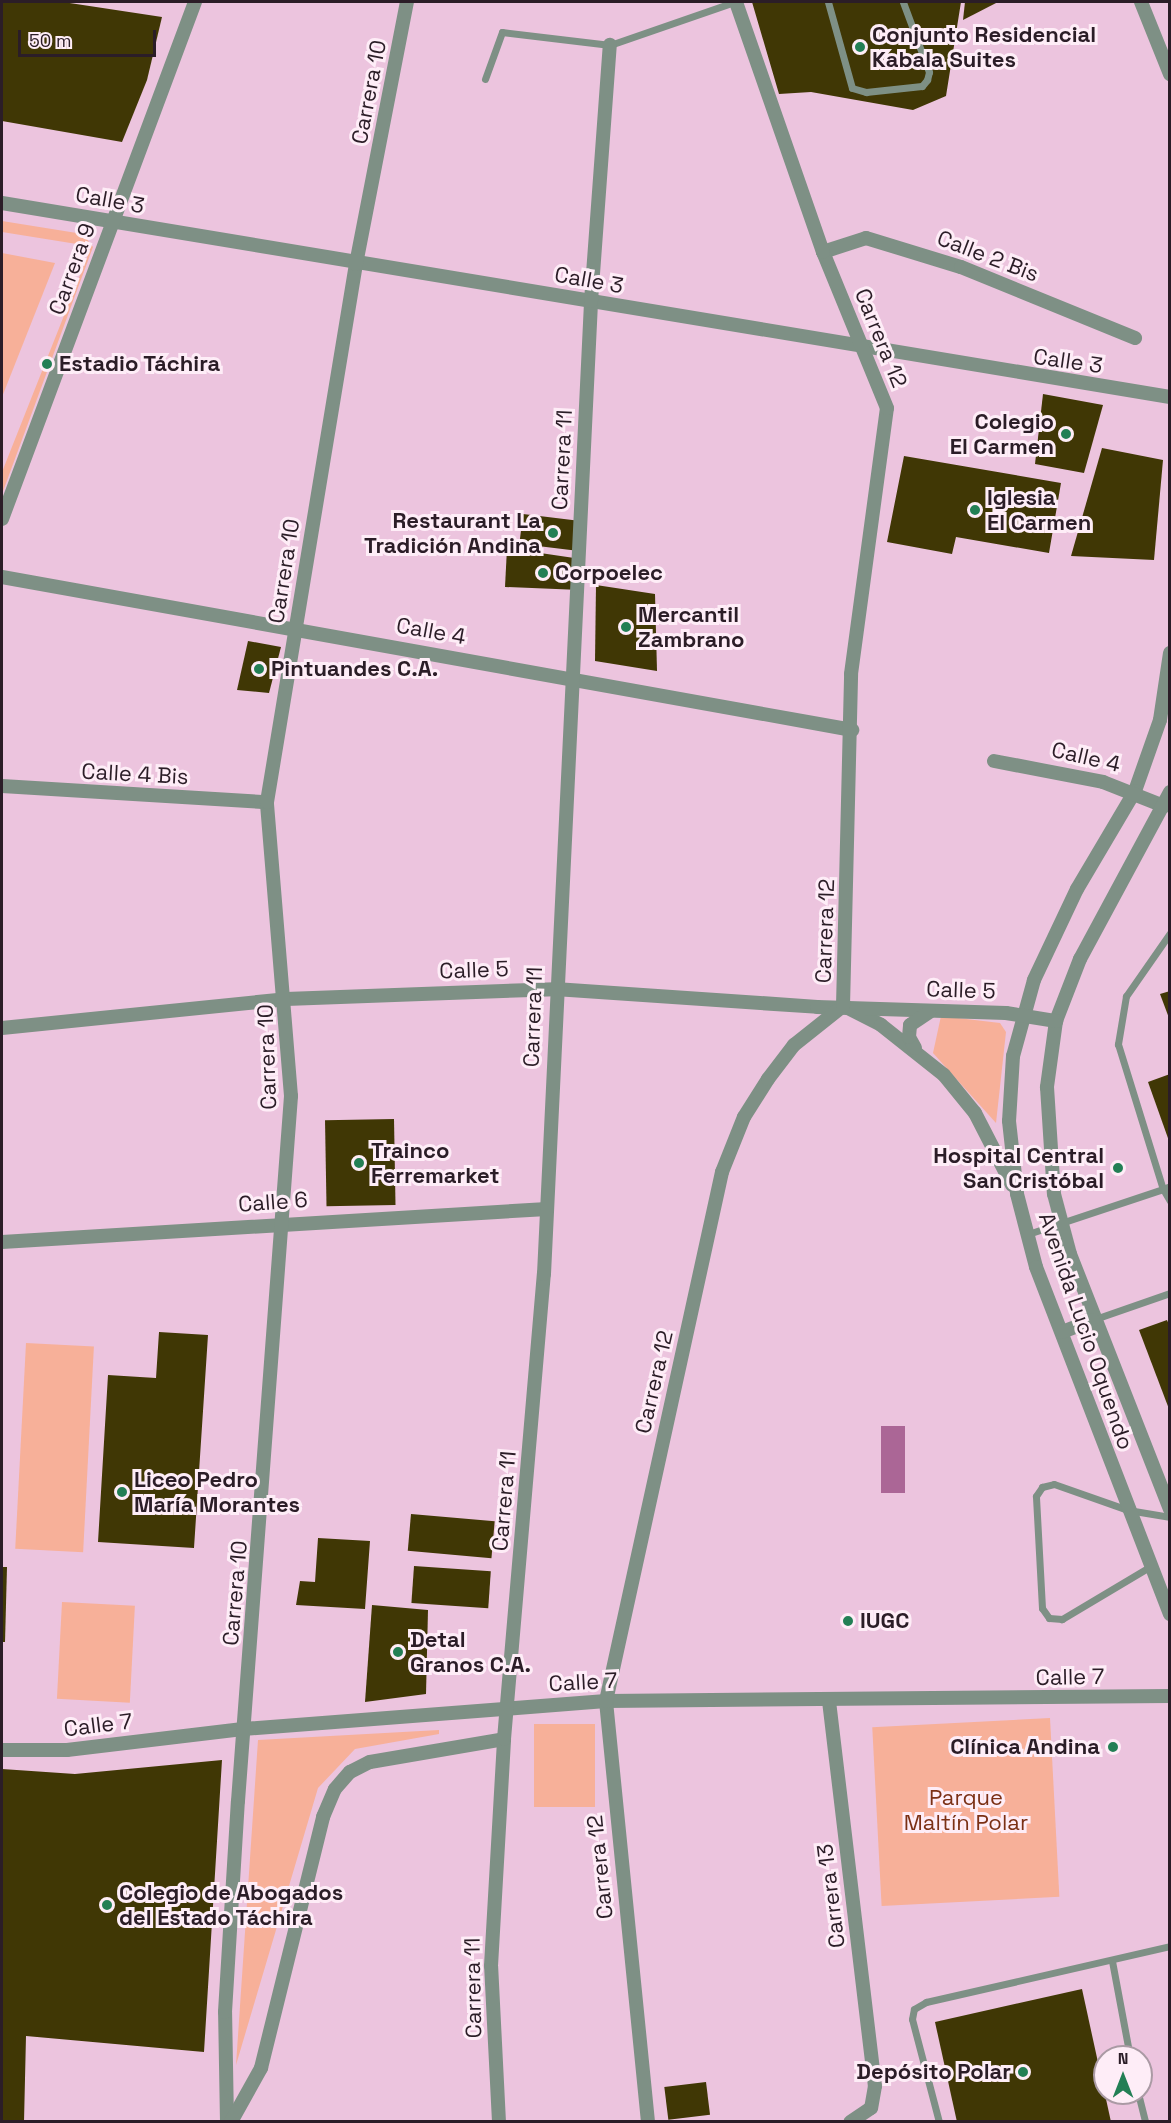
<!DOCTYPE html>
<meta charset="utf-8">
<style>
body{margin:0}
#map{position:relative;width:1171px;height:2123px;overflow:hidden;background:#ecc4de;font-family:"Space Grotesk",sans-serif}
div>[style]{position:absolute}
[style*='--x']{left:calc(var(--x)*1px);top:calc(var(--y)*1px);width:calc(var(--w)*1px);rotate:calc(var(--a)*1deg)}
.green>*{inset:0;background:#f7b099;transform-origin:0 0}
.water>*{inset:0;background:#ab6696;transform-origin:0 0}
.building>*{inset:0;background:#403705;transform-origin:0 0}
.service>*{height:7px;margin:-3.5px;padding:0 3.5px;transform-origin:3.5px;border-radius:3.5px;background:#7e9085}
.minor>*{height:14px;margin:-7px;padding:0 7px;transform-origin:7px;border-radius:7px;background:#7e9085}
.dots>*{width:16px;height:16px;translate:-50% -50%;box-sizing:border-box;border:3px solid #feedf7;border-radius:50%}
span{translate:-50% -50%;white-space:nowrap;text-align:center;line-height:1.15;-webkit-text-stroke:6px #feedf7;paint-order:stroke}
.poi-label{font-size:22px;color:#2b1d27;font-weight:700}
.left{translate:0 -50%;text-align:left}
.right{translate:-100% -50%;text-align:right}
.street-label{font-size:22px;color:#2b1d27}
.park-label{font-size:22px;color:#7b3015}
.frame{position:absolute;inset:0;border:3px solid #2b1d27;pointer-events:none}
.north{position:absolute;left:1093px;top:2045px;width:60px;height:60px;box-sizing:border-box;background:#feedf7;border:2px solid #aa9aa4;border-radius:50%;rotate:0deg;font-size:16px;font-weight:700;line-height:24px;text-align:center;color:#2b1d27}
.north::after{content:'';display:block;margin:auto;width:21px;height:27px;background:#237f55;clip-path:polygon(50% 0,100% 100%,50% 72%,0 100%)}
.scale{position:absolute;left:18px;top:30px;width:138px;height:27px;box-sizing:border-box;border:3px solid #2b1d27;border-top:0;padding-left:8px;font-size:18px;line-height:21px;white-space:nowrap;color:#2b1d27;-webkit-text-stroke:4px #feedf7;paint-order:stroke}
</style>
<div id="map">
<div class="green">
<i style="clip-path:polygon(2px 221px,83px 234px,93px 247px,2px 494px,2px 472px,88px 255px,83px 245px,2px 232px)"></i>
<i style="clip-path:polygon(2px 253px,55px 263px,2px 397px)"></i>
<i style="clip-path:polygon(941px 1016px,1000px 1023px,1006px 1032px,996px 1123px,933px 1053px)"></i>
<i style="left:26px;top:1343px;width:68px;height:206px;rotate:3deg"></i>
<i style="left:62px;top:1602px;width:73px;height:97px;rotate:3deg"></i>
<i style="left:1050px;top:1718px;width:179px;height:178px;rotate:87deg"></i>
<i style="left:534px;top:1724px;width:61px;height:83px"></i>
<i style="clip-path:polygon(439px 1730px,439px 1734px,355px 1749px,318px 1788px,236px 2065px,258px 1740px)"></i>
</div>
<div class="water">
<i style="left:881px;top:1426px;width:24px;height:67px"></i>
</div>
<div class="building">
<i style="clip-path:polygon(2px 2px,63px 2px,162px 17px,147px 80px,122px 142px,2px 121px)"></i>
<i style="clip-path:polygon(752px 2px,961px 2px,946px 96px,913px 110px,811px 92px,779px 94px)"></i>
<i style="clip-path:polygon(965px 2px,998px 2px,963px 20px)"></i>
<i style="clip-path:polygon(1043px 394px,1103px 405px,1084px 473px,1035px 464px)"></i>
<i style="clip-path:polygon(1102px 448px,1163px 460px,1154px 560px,1071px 556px)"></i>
<i style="clip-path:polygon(904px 456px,1061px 483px,1049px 553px,956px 537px,952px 554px,887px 542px)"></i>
<i style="left:523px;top:514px;width:62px;height:30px;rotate:7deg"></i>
<i style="clip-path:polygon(507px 548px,581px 559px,580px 590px,505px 587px)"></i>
<i style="clip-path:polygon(596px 585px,655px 594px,657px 671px,595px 661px)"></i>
<i style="clip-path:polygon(248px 641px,281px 647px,269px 693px,237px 690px)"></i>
<i style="clip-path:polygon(1170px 991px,1170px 1018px,1169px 1018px,1160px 994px)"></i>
<i style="clip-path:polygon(1170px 1074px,1170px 1141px,1169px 1141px,1148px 1082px)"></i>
<i style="left:394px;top:1119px;width:86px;height:69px;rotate:89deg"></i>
<i style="clip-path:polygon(1167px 1320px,1170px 1327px,1169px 1409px,1139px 1330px)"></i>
<i style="clip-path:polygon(159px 1332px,208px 1335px,194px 1548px,98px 1542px,108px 1375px,156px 1378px)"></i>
<i style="left:411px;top:1514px;width:84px;height:37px;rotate:5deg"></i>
<i style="clip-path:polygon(318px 1538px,370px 1541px,365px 1609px,296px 1605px,300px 1581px,315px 1582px)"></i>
<i style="left:414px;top:1566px;width:77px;height:37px;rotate:4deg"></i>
<i style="clip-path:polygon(2px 1567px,7px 1567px,5px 1642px,2px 1642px)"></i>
<i style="clip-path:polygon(372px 1605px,428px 1610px,426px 1694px,365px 1702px)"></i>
<i style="clip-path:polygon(222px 1760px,204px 2052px,26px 2036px,24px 2122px,2px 2122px,2px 1769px,75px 1774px)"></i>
<i style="clip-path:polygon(1082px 1989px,1111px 2122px,957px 2122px,935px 2022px)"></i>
<i style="left:706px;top:2082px;width:33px;height:42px;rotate:83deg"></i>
</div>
<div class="service">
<i style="--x:828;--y:2;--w:89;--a:74.4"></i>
<i style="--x:852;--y:88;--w:15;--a:16"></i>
<i style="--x:866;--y:92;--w:56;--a:-6.1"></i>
<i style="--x:922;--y:86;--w:8;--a:-50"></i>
<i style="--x:927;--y:80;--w:8;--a:-76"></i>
<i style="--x:929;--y:72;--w:75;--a:-110.4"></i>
<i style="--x:485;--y:79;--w:50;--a:-70.1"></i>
<i style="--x:502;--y:32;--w:109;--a:6.9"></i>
<i style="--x:610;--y:45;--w:131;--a:-19.1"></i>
<i style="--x:1170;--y:933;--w:77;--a:124.9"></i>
<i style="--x:1126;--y:996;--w:49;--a:99.5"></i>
<i style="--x:1118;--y:1044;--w:152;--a:72.8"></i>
<i style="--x:1163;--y:1189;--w:8;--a:-23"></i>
<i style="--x:1028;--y:1234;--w:142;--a:-18.4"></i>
<i style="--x:1163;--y:1189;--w:14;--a:60"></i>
<i style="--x:1095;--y:1319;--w:79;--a:-19.1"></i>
<i style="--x:1151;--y:1566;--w:104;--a:149.2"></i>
<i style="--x:1062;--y:1619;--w:13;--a:-176"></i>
<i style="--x:1049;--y:1618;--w:12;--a:-125"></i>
<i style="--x:1042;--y:1608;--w:112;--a:-93.1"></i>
<i style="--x:1036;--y:1496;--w:11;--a:-56"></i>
<i style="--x:1042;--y:1487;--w:12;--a:-14"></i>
<i style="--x:1054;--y:1484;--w:78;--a:19.4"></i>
<i style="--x:1128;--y:1510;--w:43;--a:9.5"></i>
<i style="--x:1112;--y:1961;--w:98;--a:79.4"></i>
<i style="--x:1138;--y:2093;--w:30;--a:76"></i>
<i style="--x:939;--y:2122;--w:106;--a:-104.7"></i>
<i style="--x:912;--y:2019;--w:10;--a:-79"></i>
<i style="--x:914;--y:2009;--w:14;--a:-30"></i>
<i style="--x:926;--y:2002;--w:250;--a:-12.9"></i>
</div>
<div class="minor">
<i style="--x:1141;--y:2;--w:78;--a:68.1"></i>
<i style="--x:2;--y:203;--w:1184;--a:9.43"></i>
<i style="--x:823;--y:252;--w:45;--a:-18"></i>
<i style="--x:866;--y:238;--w:99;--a:17"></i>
<i style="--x:961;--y:267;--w:188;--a:22.2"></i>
<i style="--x:2;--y:519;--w:552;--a:-69.53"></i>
<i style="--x:2;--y:577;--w:864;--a:10.2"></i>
<i style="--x:1170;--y:653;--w:68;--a:98.5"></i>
<i style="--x:1160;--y:720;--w:75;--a:109.4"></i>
<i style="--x:1135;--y:791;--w:114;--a:120.6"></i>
<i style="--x:1077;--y:889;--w:101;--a:115.3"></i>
<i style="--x:1034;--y:980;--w:79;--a:105.4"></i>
<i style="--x:1013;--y:1056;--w:65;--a:93.5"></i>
<i style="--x:1009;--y:1121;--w:73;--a:83.7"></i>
<i style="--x:1017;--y:1194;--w:75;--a:75.4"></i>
<i style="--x:1036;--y:1267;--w:372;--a:68.9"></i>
<i style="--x:994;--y:761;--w:111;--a:10.9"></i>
<i style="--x:1103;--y:782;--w:66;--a:21.5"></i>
<i style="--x:2;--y:786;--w:265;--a:3.5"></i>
<i style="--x:1170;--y:792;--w:190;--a:118.3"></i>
<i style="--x:1080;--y:959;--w:66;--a:111.2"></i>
<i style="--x:1056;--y:1021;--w:67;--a:97.8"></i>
<i style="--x:1047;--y:1087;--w:107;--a:86.3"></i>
<i style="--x:1054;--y:1194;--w:62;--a:75.1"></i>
<i style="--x:1070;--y:1254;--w:274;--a:68.6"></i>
<i style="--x:848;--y:1008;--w:37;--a:27"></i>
<i style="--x:881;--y:1025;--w:80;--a:38.4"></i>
<i style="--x:944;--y:1075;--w:49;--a:50.8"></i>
<i style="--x:975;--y:1113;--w:81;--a:62.8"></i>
<i style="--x:2;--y:1028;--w:285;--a:-5.8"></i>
<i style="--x:286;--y:999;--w:269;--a:-2.1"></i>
<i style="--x:555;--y:989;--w:263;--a:3.9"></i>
<i style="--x:817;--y:1007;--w:189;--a:1.8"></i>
<i style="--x:1006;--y:1013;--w:51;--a:9.1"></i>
<i style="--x:915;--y:1048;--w:13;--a:-119"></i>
<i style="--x:909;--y:1037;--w:12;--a:-85"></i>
<i style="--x:910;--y:1025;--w:23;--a:-34"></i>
<i style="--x:2;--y:1242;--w:546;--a:-3.47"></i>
<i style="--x:1062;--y:1332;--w:33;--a:-21"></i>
<i style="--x:829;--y:1701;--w:388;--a:83.2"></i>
<i style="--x:875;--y:2086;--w:22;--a:100"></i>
<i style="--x:871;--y:2108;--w:25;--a:146"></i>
<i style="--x:2;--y:1750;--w:65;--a:0"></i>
<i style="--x:67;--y:1750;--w:177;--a:-6.8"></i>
<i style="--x:243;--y:1729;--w:364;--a:-4.4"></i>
<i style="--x:606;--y:1701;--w:564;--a:-0.51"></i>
<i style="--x:227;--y:2122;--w:110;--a:-91"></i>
<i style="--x:225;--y:2012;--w:211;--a:-86.5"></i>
<i style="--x:238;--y:1801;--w:707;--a:-85.7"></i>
<i style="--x:291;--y:1096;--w:295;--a:-94.7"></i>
<i style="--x:267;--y:802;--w:545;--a:-80.61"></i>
<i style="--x:356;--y:264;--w:267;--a:-79"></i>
<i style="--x:231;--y:2122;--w:62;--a:-60.9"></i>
<i style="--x:261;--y:2068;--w:259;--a:-76.1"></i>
<i style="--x:323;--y:1817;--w:30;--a:-67"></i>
<i style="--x:335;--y:1789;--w:23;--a:-49"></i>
<i style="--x:350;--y:1772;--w:22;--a:-27"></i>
<i style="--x:370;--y:1762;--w:136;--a:-9.7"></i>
<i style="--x:499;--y:2122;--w:156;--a:-92.9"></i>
<i style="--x:491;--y:1966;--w:227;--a:-86.7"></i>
<i style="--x:504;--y:1739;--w:467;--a:-85.1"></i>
<i style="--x:544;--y:1274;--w:974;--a:-87.23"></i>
<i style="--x:591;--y:301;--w:257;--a:-85.8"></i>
<i style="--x:648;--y:2122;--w:423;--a:-95.7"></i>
<i style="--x:606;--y:1701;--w:542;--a:-77.63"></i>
<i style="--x:722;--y:1172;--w:59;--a:-68.2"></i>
<i style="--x:744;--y:1117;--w:45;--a:-57.7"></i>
<i style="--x:768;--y:1079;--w:43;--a:-52.6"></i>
<i style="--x:794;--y:1045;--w:63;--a:-38.5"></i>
<i style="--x:843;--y:1006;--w:332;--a:-88.6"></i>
<i style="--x:851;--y:674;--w:268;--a:-82.3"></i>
<i style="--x:887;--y:408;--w:169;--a:-112.3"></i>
<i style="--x:823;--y:252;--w:265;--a:-109.2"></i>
</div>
<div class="dots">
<i style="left:860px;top:47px;background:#237f55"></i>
<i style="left:47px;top:364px;background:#237f55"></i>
<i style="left:1066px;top:434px;background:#237f55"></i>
<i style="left:975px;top:510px;background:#237f55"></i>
<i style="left:553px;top:533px;background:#237f55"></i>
<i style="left:543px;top:573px;background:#237f55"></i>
<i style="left:626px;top:627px;background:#237f55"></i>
<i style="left:259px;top:669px;background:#237f55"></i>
<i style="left:359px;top:1163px;background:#237f55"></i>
<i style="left:1118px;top:1168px;background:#237f55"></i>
<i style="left:122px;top:1492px;background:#237f55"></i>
<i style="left:848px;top:1621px;background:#237f55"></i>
<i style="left:398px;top:1652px;background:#237f55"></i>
<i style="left:1113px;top:1747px;background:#237f55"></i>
<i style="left:107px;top:1905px;background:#237f55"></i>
<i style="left:1023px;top:2072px;background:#237f55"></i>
</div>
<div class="poi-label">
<span class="left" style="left:872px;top:47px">Conjunto Residencial<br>Kabala Suites</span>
<span class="left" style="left:59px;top:364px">Estadio Táchira</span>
<span class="right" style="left:1054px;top:434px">Colegio<br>El Carmen</span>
<span class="left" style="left:987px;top:510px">Iglesia<br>El Carmen</span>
<span class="right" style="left:541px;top:533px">Restaurant La<br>Tradición Andina</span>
<span class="left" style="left:555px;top:573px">Corpoelec</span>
<span class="left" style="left:638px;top:627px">Mercantil<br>Zambrano</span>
<span class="left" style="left:271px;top:669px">Pintuandes C.A.</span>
<span class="left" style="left:371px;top:1163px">Trainco<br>Ferremarket</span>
<span class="right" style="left:1104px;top:1168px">Hospital Central<br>San Cristóbal</span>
<span class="left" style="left:134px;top:1492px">Liceo Pedro<br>María Morantes</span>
<span class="left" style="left:860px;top:1621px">IUGC</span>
<span class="left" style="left:410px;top:1652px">Detal<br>Granos C.A.</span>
<span class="right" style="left:1100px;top:1747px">Clínica Andina</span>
<span class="left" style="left:119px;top:1905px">Colegio de Abogados<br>del Estado Táchira</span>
<span class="right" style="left:1011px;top:2072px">Depósito Polar</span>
</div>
<div class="street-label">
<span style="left:369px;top:92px;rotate:-79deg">Carrera 10</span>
<span style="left:110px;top:200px;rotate:10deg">Calle 3</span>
<span style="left:988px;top:256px;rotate:21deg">Calle 2 Bis</span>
<span style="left:72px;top:269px;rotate:-70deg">Carrera 9</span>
<span style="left:589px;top:280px;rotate:10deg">Calle 3</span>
<span style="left:881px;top:338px;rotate:68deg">Carrera 12</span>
<span style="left:1068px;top:361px;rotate:8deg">Calle 3</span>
<span style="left:562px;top:460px;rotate:-87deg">Carrera 11</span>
<span style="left:284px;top:571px;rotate:-81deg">Carrera 10</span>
<span style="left:431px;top:631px;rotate:10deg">Calle 4</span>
<span style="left:1086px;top:757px;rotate:13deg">Calle 4</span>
<span style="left:135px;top:774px;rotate:3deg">Calle 4 Bis</span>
<span style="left:825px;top:931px;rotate:-88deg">Carrera 12</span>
<span style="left:474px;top:970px;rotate:-2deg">Calle 5</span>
<span style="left:961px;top:990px;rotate:2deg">Calle 5</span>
<span style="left:533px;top:1017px;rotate:-88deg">Carrera 11</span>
<span style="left:267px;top:1057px;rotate:-92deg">Carrera 10</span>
<span style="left:273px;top:1202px;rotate:-4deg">Calle 6</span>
<span style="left:1086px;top:1331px;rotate:71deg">Avenida Lucio Oquendo</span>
<span style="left:654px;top:1382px;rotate:-77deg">Carrera 12</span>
<span style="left:504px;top:1501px;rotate:-85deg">Carrera 11</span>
<span style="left:235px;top:1593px;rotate:-85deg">Carrera 10</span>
<span style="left:1070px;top:1677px;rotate:-1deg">Calle 7</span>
<span style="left:583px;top:1682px;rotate:-3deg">Calle 7</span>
<span style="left:98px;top:1725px;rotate:-7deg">Calle 7</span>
<span style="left:600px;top:1867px;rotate:-96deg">Carrera 12</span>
<span style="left:831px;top:1896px;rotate:-97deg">Carrera 13</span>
<span style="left:473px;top:1988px;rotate:-91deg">Carrera 11</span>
</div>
<div class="park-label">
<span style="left:966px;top:1810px">Parque<br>Maltín Polar</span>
</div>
<div class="frame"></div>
<div class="north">N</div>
<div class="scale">50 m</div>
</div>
